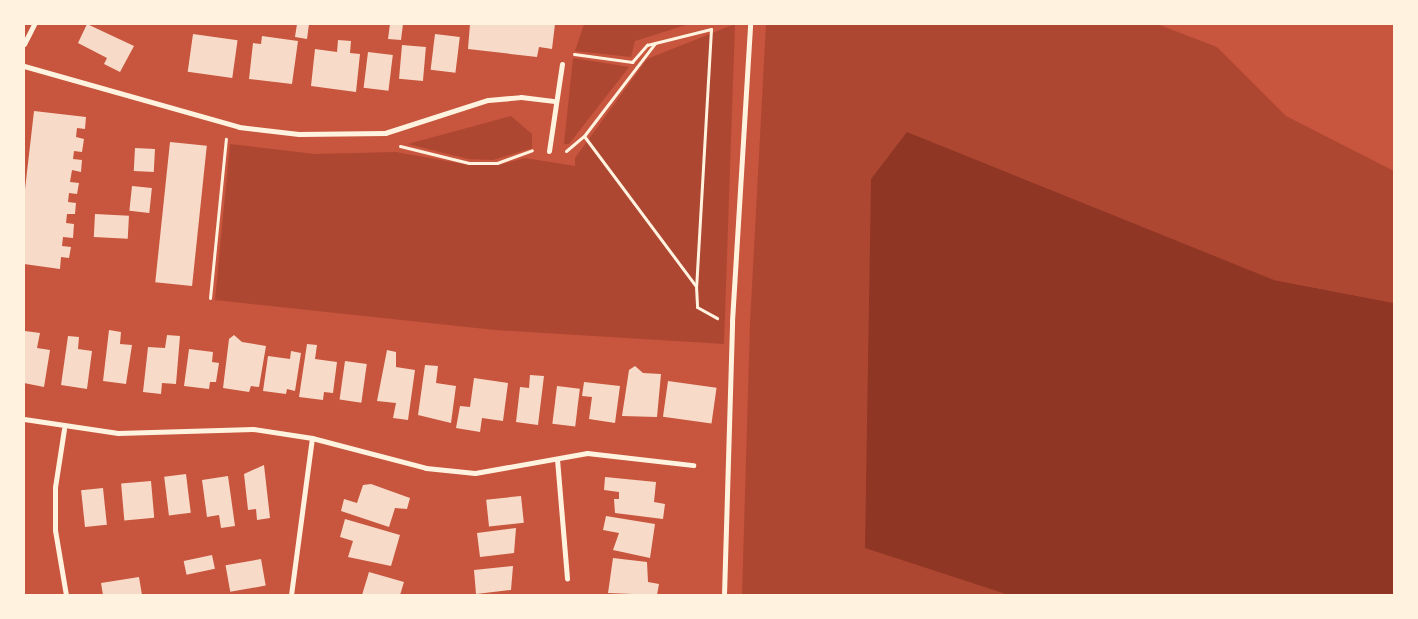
<!DOCTYPE html>
<style>
body{margin:0}
#map{position:relative;width:1418px;height:619px;overflow:hidden;background:#c8553d;font-family:Karla,sans-serif}
div>[style]{position:absolute}
[style*='--x']{left:calc(var(--x)*1px);top:calc(var(--y)*1px);width:calc(var(--w)*1px);rotate:calc(var(--a)*1deg)}
.green>*{inset:0;background:#ae4732}
.water>*{inset:0;background:#8f3625}
.building>*{inset:0;background:#f7dbc8;transform-origin:0 0}
.path>*{height:3px;margin:-1.5px;padding:0 1.5px;transform-origin:1.5px;border-radius:1.5px;background:#fff3e0}
.minor>*{height:5px;margin:-2.5px;padding:0 2.5px;transform-origin:2.5px;border-radius:2.5px;background:#fff3e0}
span{translate:-50% -50%;white-space:nowrap;text-align:center;line-height:1.15;-webkit-text-stroke:4px #fff3e0;paint-order:stroke}
.frame{position:absolute;inset:0;border:25px solid #fff3e0;pointer-events:none}
</style>
<div id="map">
<div class="green">
<i style="clip-path:polygon(584px 24px,689px 24px,635px 41px,631px 57px,575px 51px)"></i>
<i style="clip-path:polygon(735px 24px,724px 344px,495px 330px,215px 300px,230px 144px,314px 154px,396px 152px,469px 165px,498px 165px,525px 158px,575px 166px,575px 158px,647px 59px)"></i>
<i style="clip-path:polygon(766px 24px,1157px 24px,1217px 47px,1286px 116px,1394px 171px,1394px 303px,1275px 280px,987px 586px,1009px 595px,742px 595px,750px 323px)"></i>
<i style="clip-path:polygon(573px 58px,629px 67px,569px 144px,564px 144px)"></i>
<i style="clip-path:polygon(511px 116px,532px 134px,532px 148px,493px 160px,468px 159px,408px 144px)"></i>
</div>
<div class="water">
<i style="clip-path:polygon(907px 132px,1274px 280px,1394px 303px,1394px 595px,1009px 595px,865px 548px,871px 179px)"></i>
</div>
<div class="building">
<i style="clip-path:polygon(87px 24px,134px 46px,120px 72px,104px 64px,107px 58px,78px 43px)"></i>
<i style="clip-path:polygon(297px 24px,309px 24px,307px 39px,295px 37px)"></i>
<i style="clip-path:polygon(390px 24px,403px 24px,401px 40px,388px 39px)"></i>
<i style="clip-path:polygon(470px 24px,555px 24px,552px 49px,539px 47px,537px 57px,468px 49px)"></i>
<i style="left:193px;top:34px;width:45px;height:38px;rotate:8deg"></i>
<i style="left:435px;top:34px;width:25px;height:36px;rotate:7deg"></i>
<i style="clip-path:polygon(262px 36px,298px 41px,292px 84px,249px 79px,253px 43px,261px 44px)"></i>
<i style="clip-path:polygon(338px 40px,351px 41px,350px 53px,360px 54px,356px 92px,311px 86px,315px 49px,337px 52px)"></i>
<i style="left:402px;top:45px;width:24px;height:34px;rotate:5deg"></i>
<i style="left:368px;top:52px;width:25px;height:36px;rotate:7deg"></i>
<i style="clip-path:polygon(34px 111px,86px 117px,85px 129px,77px 128px,76px 137px,84px 139px,82px 152px,74px 151px,73px 159px,82px 160px,81px 172px,72px 170px,70px 182px,79px 183px,77px 194px,69px 193px,68px 202px,76px 203px,75px 214px,67px 214px,66px 223px,74px 224px,73px 238px,63px 237px,62px 246px,71px 247px,69px 258px,61px 257px,60px 269px,24px 264px,24px 198px)"></i>
<i style="left:170px;top:142px;width:37px;height:141px;rotate:6deg"></i>
<i style="left:135px;top:148px;width:20px;height:23px;rotate:3deg"></i>
<i style="left:132px;top:186px;width:20px;height:25px;rotate:6deg"></i>
<i style="left:95px;top:214px;width:34px;height:23px;rotate:3deg"></i>
<i style="clip-path:polygon(109px 330px,121px 332px,120px 344px,132px 345px,126px 384px,103px 381px)"></i>
<i style="clip-path:polygon(25px 331px,40px 333px,37px 348px,50px 350px,44px 387px,24px 383px)"></i>
<i style="clip-path:polygon(167px 335px,180px 336px,176px 384px,162px 383px,161px 394px,143px 392px,148px 347px,165px 348px)"></i>
<i style="clip-path:polygon(234px 335px,242px 342px,266px 346px,259px 387px,251px 386px,249px 392px,223px 388px,229px 339px)"></i>
<i style="clip-path:polygon(68px 336px,79px 337px,78px 349px,92px 351px,87px 389px,61px 385px)"></i>
<i style="clip-path:polygon(307px 344px,317px 345px,315px 359px,337px 362px,333px 393px,324px 392px,323px 400px,299px 397px)"></i>
<i style="clip-path:polygon(189px 349px,213px 352px,212px 362px,219px 363px,216px 382px,210px 382px,209px 389px,184px 386px)"></i>
<i style="clip-path:polygon(387px 350px,396px 352px,396px 367px,415px 370px,408px 420px,393px 418px,396px 403px,377px 401px)"></i>
<i style="clip-path:polygon(291px 351px,301px 353px,295px 391px,287px 389px,286px 394px,263px 391px,268px 356px,290px 359px)"></i>
<i style="left:345px;top:361px;width:22px;height:39px;rotate:8deg"></i>
<i style="clip-path:polygon(425px 365px,438px 366px,436px 383px,456px 386px,451px 423px,418px 415px)"></i>
<i style="clip-path:polygon(635px 366px,643px 373px,661px 374px,657px 417px,622px 416px,629px 370px)"></i>
<i style="clip-path:polygon(530px 375px,544px 376px,538px 425px,516px 422px,520px 387px,529px 388px)"></i>
<i style="clip-path:polygon(474px 378px,508px 383px,503px 421px,482px 418px,480px 432px,456px 428px,460px 406px,470px 407px)"></i>
<i style="left:668px;top:381px;width:49px;height:36px;rotate:8deg"></i>
<i style="clip-path:polygon(584px 382px,620px 386px,615px 423px,589px 419px,592px 397px,582px 396px)"></i>
<i style="left:557px;top:386px;width:23px;height:38px;rotate:7deg"></i>
<i style="clip-path:polygon(264px 465px,270px 518px,257px 520px,256px 509px,248px 510px,244px 474px)"></i>
<i style="left:186px;top:474px;width:39px;height:22px;rotate:83deg"></i>
<i style="clip-path:polygon(228px 476px,235px 526px,221px 528px,219px 515px,207px 517px,202px 480px)"></i>
<i style="clip-path:polygon(605px 477px,656px 482px,654px 502px,665px 504px,663px 519px,615px 513px,614px 499px,619px 499px,619px 492px,604px 490px)"></i>
<i style="left:151px;top:481px;width:37px;height:30px;rotate:85deg"></i>
<i style="clip-path:polygon(371px 484px,410px 498px,407px 509px,395px 508px,389px 527px,341px 511px,344px 499px,357px 503px,363px 485px)"></i>
<i style="left:103px;top:488px;width:37px;height:22px;rotate:84deg"></i>
<i style="left:521px;top:496px;width:27px;height:35px;rotate:84deg"></i>
<i style="clip-path:polygon(606px 516px,655px 524px,650px 558px,613px 550px,619px 533px,603px 530px)"></i>
<i style="clip-path:polygon(345px 519px,400px 535px,391px 566px,348px 557px,353px 541px,340px 537px)"></i>
<i style="clip-path:polygon(516px 528px,514px 553px,480px 557px,477px 533px)"></i>
<i style="left:212px;top:555px;width:14px;height:29px;rotate:78deg"></i>
<i style="clip-path:polygon(613px 558px,647px 562px,648px 582px,659px 584px,657px 595px,608px 593px)"></i>
<i style="left:261px;top:559px;width:27px;height:36px;rotate:80deg"></i>
<i style="clip-path:polygon(513px 566px,511px 590px,476px 594px,474px 570px)"></i>
<i style="clip-path:polygon(369px 572px,404px 582px,400px 595px,362px 595px)"></i>
<i style="clip-path:polygon(139px 577px,142px 595px,103px 595px,101px 583px)"></i>
</div>
<div class="path">
<i style="--x:574;--y:54;--w:59;--a:7.9"></i>
<i style="--x:632;--y:62;--w:23;--a:-49"></i>
<i style="--x:647;--y:45;--w:66;--a:-14"></i>
<i style="--x:711;--y:29;--w:257;--a:93.3"></i>
<i style="--x:696;--y:286;--w:21;--a:87"></i>
<i style="--x:697;--y:307;--w:23;--a:29"></i>
<i style="--x:584;--y:136;--w:117;--a:-52.6"></i>
<i style="--x:400;--y:146;--w:71;--a:13.8"></i>
<i style="--x:469;--y:163;--w:28;--a:0"></i>
<i style="--x:497;--y:163;--w:37;--a:-20"></i>
<i style="--x:566;--y:151;--w:23;--a:-40"></i>
<i style="--x:584;--y:136;--w:186;--a:53.3"></i>
<i style="--x:210;--y:298;--w:160;--a:-84.3"></i>
</div>
<div class="minor">
<i style="--x:24;--y:44;--w:22;--a:-63"></i>
<i style="--x:24;--y:66;--w:223;--a:15.8"></i>
<i style="--x:239;--y:127;--w:60;--a:6.7"></i>
<i style="--x:299;--y:134;--w:86;--a:-0.7"></i>
<i style="--x:385;--y:133;--w:108;--a:-17.8"></i>
<i style="--x:488;--y:100;--w:33;--a:-5"></i>
<i style="--x:521;--y:97;--w:34;--a:7"></i>
<i style="--x:549;--y:151;--w:88;--a:-81.5"></i>
<i style="--x:24;--y:419;--w:95;--a:8.5"></i>
<i style="--x:118;--y:433;--w:135;--a:-1.7"></i>
<i style="--x:253;--y:429;--w:60;--a:8.7"></i>
<i style="--x:312;--y:438;--w:118;--a:14.7"></i>
<i style="--x:426;--y:468;--w:49;--a:5.8"></i>
<i style="--x:475;--y:473;--w:114;--a:-10.1"></i>
<i style="--x:587;--y:453;--w:107;--a:6.5"></i>
<i style="--x:64;--y:429;--w:59;--a:98.8"></i>
<i style="--x:55;--y:487;--w:43;--a:90"></i>
<i style="--x:55;--y:530;--w:66;--a:80.4"></i>
<i style="--x:557;--y:459;--w:120;--a:85.2"></i>
<i style="--x:291;--y:595;--w:158;--a:-82.4"></i>
<i style="--x:724;--y:595;--w:274;--a:-88.3"></i>
<i style="--x:732;--y:321;--w:298;--a:-86.5"></i>
</div>
<div class="frame"></div>
</div>
